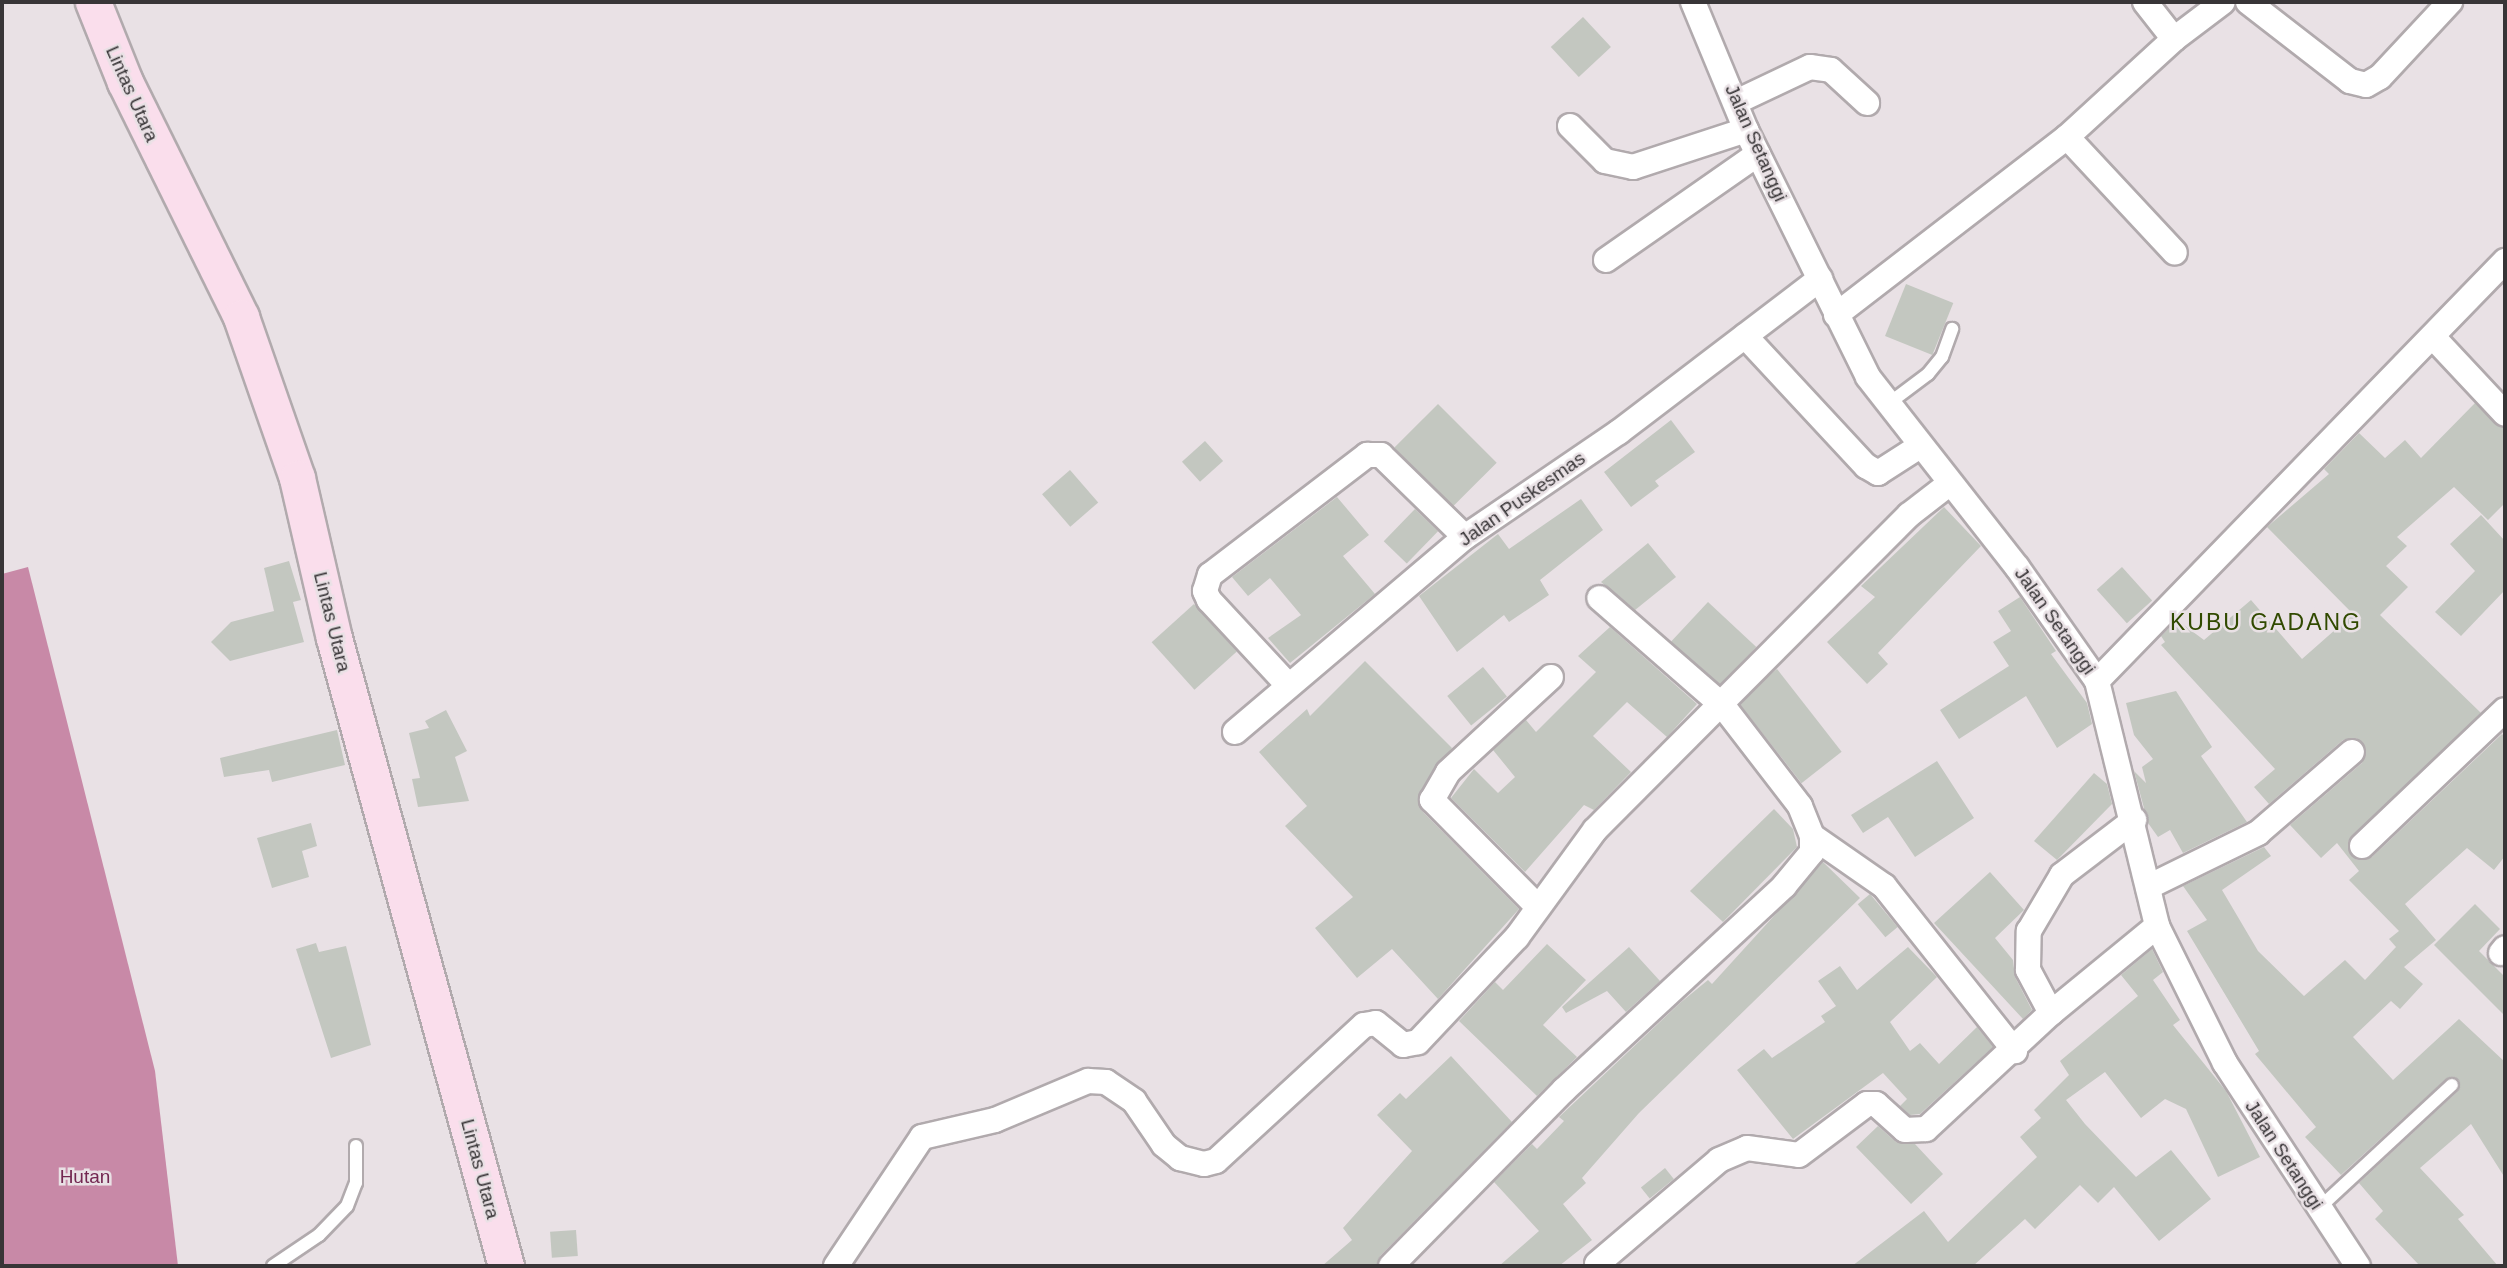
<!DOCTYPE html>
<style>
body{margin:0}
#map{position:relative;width:2507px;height:1268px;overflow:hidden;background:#e9e1e5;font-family:Helvetica,sans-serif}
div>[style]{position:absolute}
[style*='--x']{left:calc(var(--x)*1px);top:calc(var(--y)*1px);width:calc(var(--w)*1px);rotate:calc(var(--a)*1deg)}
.forest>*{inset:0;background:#c889a7}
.building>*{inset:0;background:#c3c7c0;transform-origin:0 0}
.roads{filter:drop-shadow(2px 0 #b1aaad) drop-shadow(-2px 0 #b1aaad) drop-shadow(0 2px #b1aaad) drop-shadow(0 -2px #b1aaad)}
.lane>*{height:12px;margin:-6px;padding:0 6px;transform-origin:6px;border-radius:6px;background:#fff}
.street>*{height:24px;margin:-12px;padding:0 12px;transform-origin:12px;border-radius:12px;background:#fff}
.secondary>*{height:35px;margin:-17.5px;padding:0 17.5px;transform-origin:17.5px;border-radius:17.5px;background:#fadeec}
span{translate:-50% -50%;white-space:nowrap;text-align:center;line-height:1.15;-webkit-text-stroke:5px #e9e1e5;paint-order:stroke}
.street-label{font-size:19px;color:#383537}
.park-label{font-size:19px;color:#732751}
.quarter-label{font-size:23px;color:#314a00;letter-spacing:2px}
.frame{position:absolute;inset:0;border:4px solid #383537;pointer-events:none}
</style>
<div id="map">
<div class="forest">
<i style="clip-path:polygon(28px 567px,155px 1071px,178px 1266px,2px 1266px,2px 574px)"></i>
</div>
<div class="building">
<i style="left:1583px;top:17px;width:41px;height:44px;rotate:47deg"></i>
<i style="left:1906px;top:284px;width:51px;height:56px;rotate:22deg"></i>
<i style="clip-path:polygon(2475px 403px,2505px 428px,2505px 503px,2488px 520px,2454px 487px,2397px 537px,2407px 546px,2386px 566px,2408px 587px,2380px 615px,2481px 713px,2348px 842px,2357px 860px,2372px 857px,2502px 734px,2505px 737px,2505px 856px,2494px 870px,2467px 848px,2405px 904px,2436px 940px,2404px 967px,2423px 984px,2400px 1009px,2391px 1001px,2353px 1037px,2393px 1080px,2459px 1019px,2505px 1062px,2505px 1178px,2471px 1124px,2420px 1168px,2464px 1215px,2458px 1219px,2498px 1266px,2420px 1266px,2375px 1219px,2383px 1211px,2359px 1183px,2458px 1091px,2459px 1080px,2446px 1079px,2341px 1175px,2305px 1137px,2316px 1127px,2255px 1054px,2259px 1051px,2187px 931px,2207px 920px,2183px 886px,2264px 847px,2271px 856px,2222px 890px,2258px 951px,2304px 996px,2345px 960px,2365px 980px,2396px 947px,2389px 939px,2399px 931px,2349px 880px,2359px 871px,2337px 843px,2321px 858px,2290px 825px,2362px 763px,2366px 749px,2356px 738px,2343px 740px,2269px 804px,2254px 787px,2275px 769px,2161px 645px,2165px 642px,2161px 636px,2177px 620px,2204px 640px,2251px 600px,2302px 659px,2353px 614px,2267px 527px,2329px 474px,2324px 469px,2359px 433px,2385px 458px,2405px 440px,2421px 458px)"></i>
<i style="left:1438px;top:404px;width:83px;height:62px;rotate:45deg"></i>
<i style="clip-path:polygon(1671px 420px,1695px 452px,1655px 481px,1659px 486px,1631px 507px,1604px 472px)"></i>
<i style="left:1205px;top:441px;width:27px;height:31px;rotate:48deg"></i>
<i style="left:1070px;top:470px;width:43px;height:37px;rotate:49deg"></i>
<i style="clip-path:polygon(1337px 497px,1369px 535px,1343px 556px,1375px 594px,1290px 663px,1268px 638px,1301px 615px,1270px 578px,1248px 596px,1232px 577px)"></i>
<i style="clip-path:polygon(1581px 499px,1603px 530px,1540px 580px,1549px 595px,1509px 622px,1504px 615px,1457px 652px,1419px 596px,1498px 534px,1509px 549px)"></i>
<i style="clip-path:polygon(1944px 507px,1981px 546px,1878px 653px,1888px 664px,1867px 684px,1827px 642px,1875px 597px,1861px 586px)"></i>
<i style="left:1415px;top:509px;width:32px;height:45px;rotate:44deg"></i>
<i style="clip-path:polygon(2481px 515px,2505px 541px,2505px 590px,2461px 636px,2435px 612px,2475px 571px,2450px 544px)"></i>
<i style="clip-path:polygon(1648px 543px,1676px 577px,1635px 610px,1601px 582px)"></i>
<i style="clip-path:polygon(289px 561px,301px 600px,293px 602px,304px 642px,230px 661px,211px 642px,231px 622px,274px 611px,264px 568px)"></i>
<i style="left:2122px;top:567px;width:45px;height:34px;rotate:48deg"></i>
<i style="clip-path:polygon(2020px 597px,2056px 651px,2051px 654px,2087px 703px,2092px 724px,2057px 748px,2026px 696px,1959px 739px,1940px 710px,2009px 666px,1993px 642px,2011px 631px,1998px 611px)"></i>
<i style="left:1708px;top:602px;width:66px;height:54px;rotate:43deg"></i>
<i style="left:1194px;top:604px;width:64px;height:57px;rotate:48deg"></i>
<i style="clip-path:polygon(1610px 627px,1697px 704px,1667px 737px,1627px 702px,1593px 736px,1631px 772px,1594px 810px,1584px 805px,1525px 872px,1451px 798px,1474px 769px,1498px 793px,1515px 777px,1493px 750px,1526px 720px,1536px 732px,1596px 672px,1578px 656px)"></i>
<i style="clip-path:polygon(1365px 661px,1452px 748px,1419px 793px,1421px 810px,1519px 909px,1438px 999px,1392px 949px,1357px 978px,1315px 928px,1353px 897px,1285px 826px,1307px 806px,1259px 752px,1307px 709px,1310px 716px)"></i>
<i style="left:1483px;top:667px;width:38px;height:46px;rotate:51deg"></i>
<i style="left:1777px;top:669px;width:105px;height:51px;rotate:52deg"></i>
<i style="clip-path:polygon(2176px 691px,2212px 747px,2201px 756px,2247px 822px,2183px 853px,2170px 830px,2158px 837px,2148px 823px,2134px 771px,2146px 783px,2142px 767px,2153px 759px,2134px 735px,2126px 703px)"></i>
<i style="clip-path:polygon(446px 710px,467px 751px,455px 757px,469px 801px,418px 807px,412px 779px,420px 778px,409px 733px,429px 728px,425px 721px)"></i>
<i style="clip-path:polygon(337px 730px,345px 765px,272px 782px,269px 770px,224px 777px,220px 758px)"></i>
<i style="clip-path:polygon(1937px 761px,1974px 818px,1915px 857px,1888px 817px,1863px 833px,1851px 815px)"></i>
<i style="clip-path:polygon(2094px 773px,2107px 784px,2112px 804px,2057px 860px,2034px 841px)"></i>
<i style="clip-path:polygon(1774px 809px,1793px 829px,1797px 847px,1723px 922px,1690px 891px)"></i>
<i style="clip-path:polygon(311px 823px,317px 846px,302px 851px,309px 877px,272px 888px,257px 838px)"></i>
<i style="clip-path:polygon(1823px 862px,1860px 898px,1639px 1113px,1582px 1178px,1586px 1183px,1563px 1204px,1592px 1240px,1559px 1266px,1499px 1266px,1539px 1231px,1494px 1182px,1532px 1144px,1537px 1149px,1564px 1121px,1559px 1117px,1680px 1003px,1708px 980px,1712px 984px)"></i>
<i style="clip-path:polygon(1990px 872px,2024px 910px,1995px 938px,2013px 960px,2015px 977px,2032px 1010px,2023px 1019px,1934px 923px)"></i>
<i style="left:1870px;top:894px;width:43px;height:16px;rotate:50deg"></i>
<i style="clip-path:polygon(2475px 904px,2500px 929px,2479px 951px,2505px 977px,2505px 1016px,2434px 945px)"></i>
<i style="clip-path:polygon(316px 943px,319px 952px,346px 946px,371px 1045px,331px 1058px,296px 949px)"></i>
<i style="clip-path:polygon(1547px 944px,1586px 980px,1543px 1025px,1577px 1057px,1537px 1096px,1459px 1021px,1495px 982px,1503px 990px)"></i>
<i style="clip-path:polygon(1629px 947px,1660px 981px,1626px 1012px,1607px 991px,1566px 1013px,1562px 1007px)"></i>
<i style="clip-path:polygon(1908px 947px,1937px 977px,1890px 1022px,1910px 1051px,1920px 1043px,1939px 1064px,1977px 1027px,1993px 1047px,1920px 1114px,1910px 1115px,1900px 1106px,1907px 1099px,1883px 1073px,1793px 1139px,1737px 1070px,1764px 1049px,1772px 1058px,1825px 1022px,1821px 1016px,1836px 1006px,1818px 981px,1840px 966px,1857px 990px)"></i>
<i style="clip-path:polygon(2152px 949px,2163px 972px,2153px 980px,2180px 1020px,2173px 1025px,2226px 1091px,2260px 1157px,2218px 1177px,2186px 1109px,2165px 1099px,2141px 1118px,2105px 1072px,2066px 1100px,2085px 1124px,2136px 1177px,2171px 1150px,2211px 1199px,2159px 1241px,2114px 1187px,2098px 1203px,2080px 1185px,2035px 1229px,2025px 1219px,1973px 1266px,1852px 1266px,1924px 1211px,1948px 1242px,2037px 1157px,2020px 1137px,2041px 1118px,2034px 1110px,2069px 1075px,2060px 1061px,2138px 996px,2121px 975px)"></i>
<i style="clip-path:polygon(1451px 1056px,1512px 1122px,1380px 1256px,1377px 1266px,1322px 1266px,1352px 1240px,1343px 1228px,1412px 1151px,1377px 1115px,1400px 1093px,1406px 1099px)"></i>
<i style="clip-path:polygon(1878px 1126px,1896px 1142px,1915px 1144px,1943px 1174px,1911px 1204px,1856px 1147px)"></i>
<i style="left:1665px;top:1168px;width:14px;height:31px;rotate:51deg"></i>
<i style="left:576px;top:1230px;width:26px;height:26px;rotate:86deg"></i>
</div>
<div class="roads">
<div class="lane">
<i style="--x:1888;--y:404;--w:50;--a:-36.9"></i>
<i style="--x:1928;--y:374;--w:22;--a:-51"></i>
<i style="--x:1942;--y:357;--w:30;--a:-70"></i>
<i style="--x:2319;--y:1208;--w:181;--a:-42.8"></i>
<i style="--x:273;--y:1266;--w:55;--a:-34"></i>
<i style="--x:319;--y:1235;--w:40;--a:-46"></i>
<i style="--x:347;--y:1206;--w:25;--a:-69"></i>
<i style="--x:356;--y:1183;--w:37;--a:-90"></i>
</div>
<div class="street">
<i style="--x:1693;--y:2;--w:139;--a:67.5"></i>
<i style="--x:1746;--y:130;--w:275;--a:63.7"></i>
<i style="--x:1868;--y:377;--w:241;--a:51.9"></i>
<i style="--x:2017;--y:567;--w:139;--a:54.9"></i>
<i style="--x:2097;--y:681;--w:252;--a:76.2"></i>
<i style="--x:2157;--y:926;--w:153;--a:63.6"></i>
<i style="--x:2225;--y:1063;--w:243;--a:56.8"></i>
<i style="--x:2145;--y:2;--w:47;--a:51.9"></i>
<i style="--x:2248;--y:2;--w:129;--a:37.8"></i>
<i style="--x:2350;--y:81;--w:16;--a:14"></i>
<i style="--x:2366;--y:85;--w:16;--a:-30"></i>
<i style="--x:2380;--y:77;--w:103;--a:-47"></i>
<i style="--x:1736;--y:102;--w:82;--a:-25.3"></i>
<i style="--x:1810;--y:67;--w:21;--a:8"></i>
<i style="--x:1831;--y:70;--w:49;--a:42.5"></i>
<i style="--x:1570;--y:126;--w:49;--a:45"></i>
<i style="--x:1605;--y:161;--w:29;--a:12"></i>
<i style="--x:1633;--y:167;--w:119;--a:-18.1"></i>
<i style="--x:2067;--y:137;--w:158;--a:47"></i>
<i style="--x:1606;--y:260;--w:185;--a:-34.9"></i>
<i style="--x:1836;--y:315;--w:292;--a:-37.6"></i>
<i style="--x:2067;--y:137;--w:145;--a:-42.5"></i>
<i style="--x:2174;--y:39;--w:61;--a:-37.1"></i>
<i style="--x:1745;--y:336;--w:178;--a:47.1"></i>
<i style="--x:1866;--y:466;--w:14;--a:30"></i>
<i style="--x:1878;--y:473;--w:50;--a:-32.7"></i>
<i style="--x:2433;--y:337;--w:105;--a:46.9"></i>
<i style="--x:2097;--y:681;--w:586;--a:-45.83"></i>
<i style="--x:1288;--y:685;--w:116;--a:-132.9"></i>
<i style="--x:1209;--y:600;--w:10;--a:-114"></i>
<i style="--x:1205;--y:591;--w:17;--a:-73"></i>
<i style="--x:1210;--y:575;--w:198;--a:-37.4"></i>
<i style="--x:1367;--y:455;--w:14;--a:0"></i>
<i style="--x:1381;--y:455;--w:117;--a:44.3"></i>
<i style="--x:1235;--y:732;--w:302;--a:-40.3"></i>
<i style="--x:1465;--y:537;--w:186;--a:-34.3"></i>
<i style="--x:1619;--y:432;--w:253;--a:-37.3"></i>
<i style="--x:1812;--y:836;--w:88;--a:34.8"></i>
<i style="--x:1884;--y:886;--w:211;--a:51.6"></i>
<i style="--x:2362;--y:846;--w:197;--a:-43.6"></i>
<i style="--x:2148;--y:887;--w:123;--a:-26.1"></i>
<i style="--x:2258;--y:833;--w:124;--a:-40.8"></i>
<i style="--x:1538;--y:907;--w:151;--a:-134.7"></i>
<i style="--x:1432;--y:800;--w:32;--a:-60"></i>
<i style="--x:1448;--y:772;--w:140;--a:-42.7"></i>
<i style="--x:2501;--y:953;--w:6;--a:-51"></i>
<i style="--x:2051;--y:1013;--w:49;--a:-118.1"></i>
<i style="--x:2028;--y:970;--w:39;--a:-89"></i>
<i style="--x:2029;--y:931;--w:65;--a:-59.5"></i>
<i style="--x:2062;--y:875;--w:91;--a:-37.4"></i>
<i style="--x:1597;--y:1264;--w:160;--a:-40.4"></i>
<i style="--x:1719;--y:1160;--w:30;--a:-23"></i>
<i style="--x:1747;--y:1148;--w:52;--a:7.7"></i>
<i style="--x:1799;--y:1155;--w:85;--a:-36.9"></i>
<i style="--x:1867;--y:1104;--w:9;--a:0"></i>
<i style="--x:1876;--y:1104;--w:39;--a:42"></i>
<i style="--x:1905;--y:1130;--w:21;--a:-3"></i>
<i style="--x:1926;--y:1129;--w:171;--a:-42.9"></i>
<i style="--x:2051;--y:1013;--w:137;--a:-39.4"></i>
<i style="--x:836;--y:1266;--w:155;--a:-56.3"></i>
<i style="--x:922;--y:1137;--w:75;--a:-13.1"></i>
<i style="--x:995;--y:1120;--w:101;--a:-22.8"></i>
<i style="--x:1088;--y:1081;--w:18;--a:3"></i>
<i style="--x:1106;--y:1082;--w:34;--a:34"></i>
<i style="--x:1134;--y:1101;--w:53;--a:55.7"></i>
<i style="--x:1164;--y:1145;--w:21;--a:39"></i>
<i style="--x:1180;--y:1158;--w:25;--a:14"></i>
<i style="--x:1204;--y:1164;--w:12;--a:-14"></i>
<i style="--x:1216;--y:1161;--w:201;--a:-42.6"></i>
<i style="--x:1364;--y:1025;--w:12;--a:-9"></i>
<i style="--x:1376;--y:1023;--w:35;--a:39"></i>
<i style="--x:1403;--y:1045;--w:15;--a:-11"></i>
<i style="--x:1418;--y:1042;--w:144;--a:-46.7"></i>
<i style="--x:1517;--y:937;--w:132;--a:-53.9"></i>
<i style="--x:1595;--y:830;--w:445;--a:-45.1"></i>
<i style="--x:1909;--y:515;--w:51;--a:-37.8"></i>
<i style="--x:1391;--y:1266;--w:247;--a:-45.5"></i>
<i style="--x:1564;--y:1090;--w:300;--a:-42.8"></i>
<i style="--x:1784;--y:886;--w:44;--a:-50.5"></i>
<i style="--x:1812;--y:852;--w:16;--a:-90"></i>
<i style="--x:1812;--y:836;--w:32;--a:-112"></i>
<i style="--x:1800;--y:806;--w:126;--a:-127.6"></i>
<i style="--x:1723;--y:706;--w:164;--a:-138.9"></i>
</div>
<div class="secondary">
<i style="--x:93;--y:2;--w:86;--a:68.2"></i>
<i style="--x:125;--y:82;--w:262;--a:63.7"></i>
<i style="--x:241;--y:317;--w:170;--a:70.8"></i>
<i style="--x:297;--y:478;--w:164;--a:77"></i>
<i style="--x:334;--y:638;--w:651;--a:74.68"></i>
</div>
</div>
<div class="street-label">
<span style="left:132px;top:94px;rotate:66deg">Lintas Utara</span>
<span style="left:1756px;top:143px;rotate:66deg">Jalan Setanggi</span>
<span style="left:1522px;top:499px;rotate:-35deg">Jalan Puskesmas</span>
<span style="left:2055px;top:621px;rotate:55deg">Jalan Setanggi</span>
<span style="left:332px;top:622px;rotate:76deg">Lintas Utara</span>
<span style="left:2284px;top:1155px;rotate:57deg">Jalan Setanggi</span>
<span style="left:480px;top:1169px;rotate:75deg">Lintas Utara</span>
</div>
<div class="park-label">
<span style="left:85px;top:1177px">Hutan</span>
</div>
<div class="quarter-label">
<span style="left:2266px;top:622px">KUBU GADANG</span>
</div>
<div class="frame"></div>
</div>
